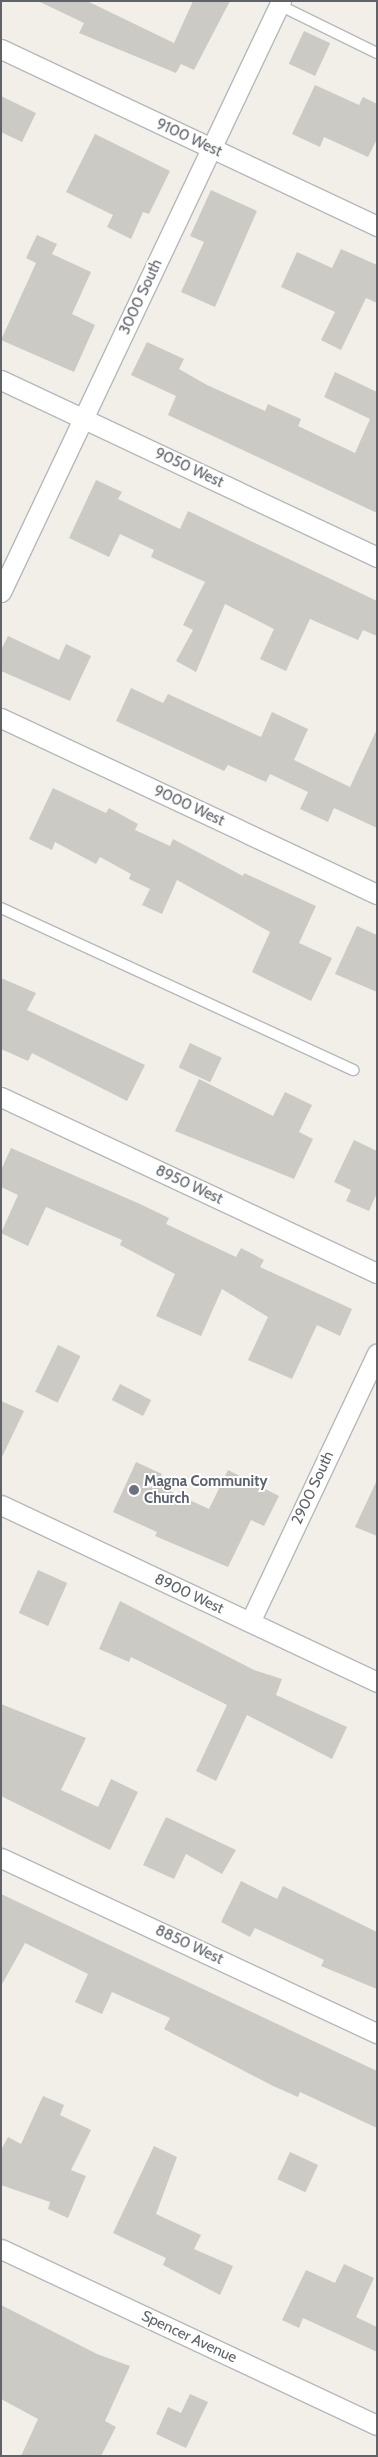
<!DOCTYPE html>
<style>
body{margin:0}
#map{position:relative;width:378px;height:2457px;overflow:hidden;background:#f1efe8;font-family:Cabin,sans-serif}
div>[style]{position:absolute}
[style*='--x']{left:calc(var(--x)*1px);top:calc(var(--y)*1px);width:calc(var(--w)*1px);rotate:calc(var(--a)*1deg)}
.building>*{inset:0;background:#cccac5;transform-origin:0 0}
.roads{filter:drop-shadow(1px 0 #b5b8bc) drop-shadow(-1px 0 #b5b8bc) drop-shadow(0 1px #b5b8bc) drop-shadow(0 -1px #b5b8bc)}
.lane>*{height:10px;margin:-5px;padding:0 5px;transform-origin:5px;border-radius:5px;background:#fff}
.street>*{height:19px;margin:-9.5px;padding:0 9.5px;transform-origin:9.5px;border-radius:9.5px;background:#fff}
.dots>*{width:14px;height:14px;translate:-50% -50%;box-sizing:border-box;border:2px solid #fff;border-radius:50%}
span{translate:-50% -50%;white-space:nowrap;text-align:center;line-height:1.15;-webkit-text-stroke:4px #fff;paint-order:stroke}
.street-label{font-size:15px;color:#5f6368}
.worship-label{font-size:15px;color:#5b616d;font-weight:700}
.left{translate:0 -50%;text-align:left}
.frame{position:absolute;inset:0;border:2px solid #5f6368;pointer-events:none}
</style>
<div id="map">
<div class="building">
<i style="clip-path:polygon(38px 1px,87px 1px,174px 43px,193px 1px,230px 1px,194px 70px,181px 64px,176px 73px,79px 33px,84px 23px)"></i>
<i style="left:304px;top:31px;width:29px;height:36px;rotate:25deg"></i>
<i style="clip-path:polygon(315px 85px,359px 105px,363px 97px,377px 104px,377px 139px,368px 157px,324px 137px,320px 147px,292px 134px)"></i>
<i style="clip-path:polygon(1px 96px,36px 113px,22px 142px,1px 132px)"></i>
<i style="clip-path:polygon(95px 134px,170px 171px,149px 214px,143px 212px,131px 239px,107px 227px,113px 215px,66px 192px)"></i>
<i style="clip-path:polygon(211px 190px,257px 211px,215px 307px,181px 292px,204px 242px,190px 236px)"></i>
<i style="clip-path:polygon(37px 235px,57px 244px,52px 254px,91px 272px,72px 314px,95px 325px,74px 372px,1px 340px,36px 263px,26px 258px)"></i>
<i style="clip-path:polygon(341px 249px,377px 265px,377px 303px,366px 298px,341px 350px,321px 340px,335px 312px,281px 287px,297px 252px,332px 268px)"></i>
<i style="clip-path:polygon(147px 342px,184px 359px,179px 369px,207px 385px,265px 411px,268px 404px,301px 419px,298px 426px,355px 453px,370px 419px,324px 397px,335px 372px,377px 392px,377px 513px,168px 415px,176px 396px,131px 375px)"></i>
<i style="clip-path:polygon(96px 480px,122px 492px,118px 499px,180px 529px,188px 511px,377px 601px,377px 636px,363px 630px,358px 640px,310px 619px,286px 671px,260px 659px,274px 629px,225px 604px,196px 672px,176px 661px,193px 630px,183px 625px,205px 582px,151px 557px,154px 550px,120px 534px,109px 557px,69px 538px)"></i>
<i style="clip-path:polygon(8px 636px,59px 660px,66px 644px,91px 656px,70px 701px,1px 671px,1px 650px)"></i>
<i style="clip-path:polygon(131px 688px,163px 703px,168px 694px,261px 737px,272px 712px,308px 729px,294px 760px,350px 787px,377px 729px,377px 828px,334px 808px,328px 822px,300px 809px,308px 792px,270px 774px,266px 782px,228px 765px,224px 771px,116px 721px)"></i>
<i style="clip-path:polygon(53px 788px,106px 813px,109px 808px,138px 824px,135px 830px,170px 846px,173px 839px,243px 876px,244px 873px,316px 906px,299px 943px,332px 958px,311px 1001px,252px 972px,270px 932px,226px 907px,177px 880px,162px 914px,142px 905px,150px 889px,129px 879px,131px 874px,100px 857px,96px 864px,55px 842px,52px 850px,29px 839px)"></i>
<i style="clip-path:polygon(357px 926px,377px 935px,377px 992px,335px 974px)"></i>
<i style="clip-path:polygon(1px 978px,36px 993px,27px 1010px,145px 1065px,127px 1101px,32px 1053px,28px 1061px,1px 1049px)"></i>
<i style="left:190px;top:1043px;width:35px;height:27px;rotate:25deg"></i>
<i style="clip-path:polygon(199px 1079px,273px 1116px,285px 1092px,312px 1105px,299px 1132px,313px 1139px,294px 1179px,175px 1131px)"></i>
<i style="clip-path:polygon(354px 1140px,377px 1151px,377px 1193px,369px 1211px,346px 1201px,351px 1190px,334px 1182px)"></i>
<i style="clip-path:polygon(11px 1148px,140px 1204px,169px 1218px,166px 1224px,236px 1257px,241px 1248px,264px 1260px,260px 1267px,352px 1309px,340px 1336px,317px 1325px,292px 1379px,248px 1360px,268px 1317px,222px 1289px,201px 1336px,156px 1316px,175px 1274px,120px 1245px,122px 1240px,46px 1207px,28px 1246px,1px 1233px,18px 1195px,1px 1187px,1px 1170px)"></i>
<i style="left:58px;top:1345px;width:25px;height:52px;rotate:26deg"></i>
<i style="left:120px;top:1384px;width:35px;height:18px;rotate:27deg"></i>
<i style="clip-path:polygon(1px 1401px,24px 1411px,1px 1459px)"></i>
<i style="clip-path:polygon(136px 1462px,162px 1474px,157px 1485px,209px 1509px,228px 1470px,279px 1496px,264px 1526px,251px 1520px,228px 1567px,155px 1536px,157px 1532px,113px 1512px)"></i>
<i style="clip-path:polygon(377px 1480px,377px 1536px,355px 1527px)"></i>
<i style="left:38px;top:1570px;width:32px;height:47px;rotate:24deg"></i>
<i style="clip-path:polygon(120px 1601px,254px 1670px,282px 1679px,276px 1695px,347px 1727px,332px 1759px,247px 1715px,216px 1781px,196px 1771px,227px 1705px,131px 1657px,129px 1662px,99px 1649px)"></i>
<i style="clip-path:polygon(1px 1704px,86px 1738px,61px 1790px,98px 1807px,111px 1779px,138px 1792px,110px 1850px,1px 1796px)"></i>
<i style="clip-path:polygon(166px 1817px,236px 1850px,222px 1874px,186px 1854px,174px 1879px,143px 1865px)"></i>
<i style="clip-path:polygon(241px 1881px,277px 1899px,283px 1886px,377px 1932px,377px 1989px,321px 1966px,324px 1960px,255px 1928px,250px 1937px,221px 1922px)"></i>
<i style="clip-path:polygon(1px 1894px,377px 2071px,377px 2128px,300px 2092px,298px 2097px,271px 2085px,164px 2029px,170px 2018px,112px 1992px,102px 2014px,75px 2002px,88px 1974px,25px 1943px,1px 1986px)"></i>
<i style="clip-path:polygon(43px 2096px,64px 2105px,60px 2115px,91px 2130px,71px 2170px,86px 2176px,68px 2218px,48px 2209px,50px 2202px,1px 2185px,1px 2150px,8px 2137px,21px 2144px)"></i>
<i style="clip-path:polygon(154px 2146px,177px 2157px,156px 2214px,201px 2235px,194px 2249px,233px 2266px,220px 2295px,163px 2265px,166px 2258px,113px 2233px)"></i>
<i style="left:290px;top:2152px;width:31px;height:30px;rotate:25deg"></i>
<i style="clip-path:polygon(344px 2264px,374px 2278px,356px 2317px,377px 2327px,377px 2352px,303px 2318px,299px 2328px,282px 2320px,306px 2270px,335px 2283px)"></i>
<i style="clip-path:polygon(1px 2305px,97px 2354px,130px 2366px,105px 2421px,116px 2427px,101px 2456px,21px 2456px,38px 2419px,1px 2399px)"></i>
<i style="clip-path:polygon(190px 2394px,208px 2402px,186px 2448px,156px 2434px,168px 2407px,181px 2413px)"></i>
</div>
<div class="roads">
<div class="lane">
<i style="--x:279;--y:5;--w:109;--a:26.1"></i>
<i style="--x:1;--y:908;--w:388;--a:24.7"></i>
</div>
<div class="street">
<i style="--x:1;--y:49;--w:416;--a:25.2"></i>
<i style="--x:1;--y:380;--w:416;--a:25.2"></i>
<i style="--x:1;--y:592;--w:654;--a:-64.65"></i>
<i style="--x:1;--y:718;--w:415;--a:25.1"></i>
<i style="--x:1;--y:1097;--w:415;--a:25.1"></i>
<i style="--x:1;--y:1505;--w:416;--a:25.2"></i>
<i style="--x:250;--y:1622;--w:297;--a:-64.7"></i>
<i style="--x:1;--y:1858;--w:415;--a:25"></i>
<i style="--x:1;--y:2249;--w:415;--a:25.1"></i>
</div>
</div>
<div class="dots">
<i style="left:134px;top:1490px;background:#6b7280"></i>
</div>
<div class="street-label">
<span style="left:189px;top:138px;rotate:25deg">9100 West</span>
<span style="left:141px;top:297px;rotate:-65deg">3000 South</span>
<span style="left:189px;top:468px;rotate:25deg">9050 West</span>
<span style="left:189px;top:806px;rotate:25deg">9000 West</span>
<span style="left:189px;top:1185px;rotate:25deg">8950 West</span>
<span style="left:313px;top:1488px;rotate:-65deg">2900 South</span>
<span style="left:189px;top:1594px;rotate:25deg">8900 West</span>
<span style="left:189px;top:1945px;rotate:25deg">8850 West</span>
<span style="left:189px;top:2337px;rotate:25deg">Spencer Avenue</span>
</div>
<div class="worship-label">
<span class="left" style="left:144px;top:1490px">Magna Community<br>Church</span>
</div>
<div class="frame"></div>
</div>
